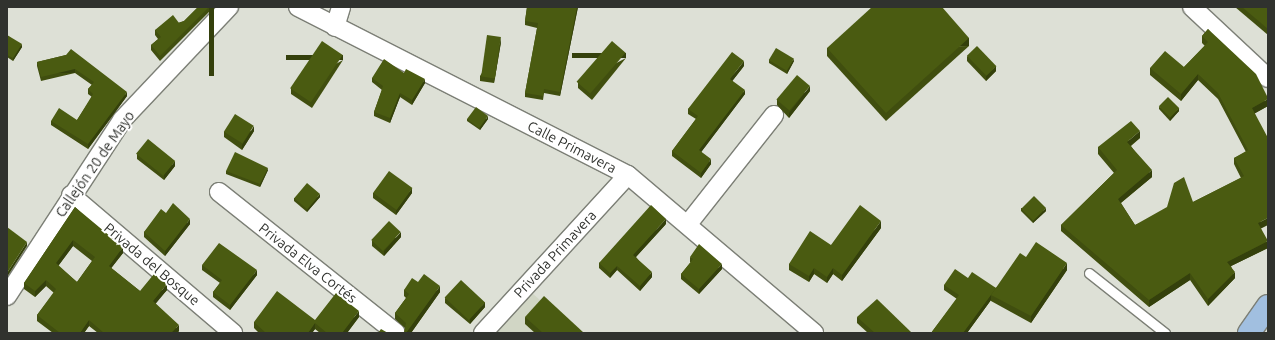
<!DOCTYPE html>
<meta charset="utf-8">
<style>
body{margin:0}
#map{position:relative;width:1275px;height:340px;overflow:hidden;background:#dde0d6;font-family:Ubuntu,sans-serif}
div>[style]{position:absolute}
[style*='--x']{left:calc(var(--x)*1px);top:calc(var(--y)*1px);width:calc(var(--w)*1px);rotate:calc(var(--a)*1deg)}
.built>*{inset:0;background:#d1d6c5}
.roads{filter:drop-shadow(1px 0 #7c7f76) drop-shadow(-1px 0 #7c7f76) drop-shadow(0 1px #7c7f76) drop-shadow(0 -1px #7c7f76)}
.service>*{height:9px;margin:-4.5px;padding:0 4.5px;transform-origin:4.5px;border-radius:4.5px;background:#fff}
.minor>*{height:18px;margin:-9px;padding:0 9px;transform-origin:9px;border-radius:9px;background:#fff}
.primary>*{height:22px;margin:-11px;padding:0 11px;transform-origin:11px;border-radius:11px;background:#a1bfe0}
.wall>*{inset:0;background:#404e0f}
.shaded-wall>*{inset:0;background:#34400c;transform-origin:0 0}
.building>*{inset:0;background:#4a5b11;transform-origin:0 0}
span{translate:-50% -50%;white-space:nowrap;text-align:center;line-height:1.15;-webkit-text-stroke:4px #fff;paint-order:stroke}
.street-label{font-size:14px;color:#30322e}
.frame{position:absolute;inset:0;border:8px solid #30322e;pointer-events:none}
</style>
<div id="map">
<div class="built">
<i style="clip-path:polygon(532px 293px,577px 333px,496px 333px)"></i>
</div>
<div class="roads">
<div class="service">
<i style="--x:1089;--y:273;--w:97;--a:38.3"></i>
</div>
<div class="minor">
<i style="--x:298;--y:7;--w:370;--a:27"></i>
<i style="--x:628;--y:175;--w:244;--a:40.3"></i>
<i style="--x:1192;--y:7;--w:104;--a:43.1"></i>
<i style="--x:335;--y:27;--w:21;--a:-73"></i>
<i style="--x:219;--y:192;--w:226;--a:38.5"></i>
<i style="--x:71;--y:195;--w:213;--a:40.4"></i>
<i style="--x:688;--y:224;--w:139;--a:-51.7"></i>
<i style="--x:7;--y:296;--w:210;--a:-56.8"></i>
<i style="--x:122;--y:120;--w:156;--a:-46.6"></i>
<i style="--x:483;--y:333;--w:214;--a:-47.5"></i>
</div>
<div class="primary">
<i style="--x:1249;--y:333;--w:33;--a:-55"></i>
</div>
</div>
<div class="wall">
<i style="clip-path:polygon(198px 7px,214px 7px,160px 61px,151px 50px,151px 45px,158px 39px,155px 35px,155px 30px,184px 21px)"></i>
<i style="clip-path:polygon(527px 7px,578px 7px,560px 96px,544px 93px,543px 100px,525px 97px,525px 93px,537px 28px,525px 25px,525px 21px)"></i>
<i style="clip-path:polygon(1235px 7px,1268px 7px,1268px 35px)"></i>
<i style="clip-path:polygon(1208px 29px,1268px 106px,1255px 113px,1261px 229px,1268px 248px,1231px 266px,1235px 278px,1208px 306px,1190px 280px,1149px 307px,1061px 231px,1061px 225px,1114px 173px,1098px 154px,1098px 147px,1140px 138px,1131px 146px,1152px 177px,1121px 203px,1135px 225px,1193px 202px,1241px 178px,1234px 164px,1234px 158px,1246px 152px,1218px 99px,1198px 80px,1181px 101px,1150px 75px,1150px 68px,1184px 67px,1205px 46px,1202px 43px,1202px 36px)"></i>
<i style="clip-path:polygon(7px 35px,22px 47px,13px 61px,7px 57px)"></i>
<i style="clip-path:polygon(501px 42px,494px 83px,480px 81px,480px 76px)"></i>
<i style="clip-path:polygon(969px 46px,886px 121px,827px 56px,827px 48px)"></i>
<i style="clip-path:polygon(66px 55px,127px 96px,88px 149px,51px 125px,51px 121px,77px 120px,92px 97px,88px 94px,88px 89px,92px 85px,75px 73px,41px 81px,37px 66px,37px 62px)"></i>
<i style="clip-path:polygon(967px 56px,996px 71px,986px 81px,967px 61px)"></i>
<i style="clip-path:polygon(626px 58px,592px 100px,578px 88px,578px 83px)"></i>
<i style="clip-path:polygon(343px 60px,312px 108px,291px 94px,291px 89px)"></i>
<i style="clip-path:polygon(769px 60px,794px 61px,787px 74px,769px 63px)"></i>
<i style="clip-path:polygon(744px 66px,732px 81px,745px 94px,701px 152px,711px 164px,701px 178px,672px 156px,672px 151px,696px 119px,688px 114px,688px 109px)"></i>
<i style="clip-path:polygon(404px 73px,425px 83px,412px 105px,400px 97px,390px 123px,374px 116px,374px 112px,382px 90px,372px 82px,372px 78px)"></i>
<i style="clip-path:polygon(810px 91px,789px 118px,777px 105px,777px 100px)"></i>
<i style="clip-path:polygon(1159px 107px,1179px 111px,1170px 121px,1159px 109px)"></i>
<i style="clip-path:polygon(467px 119px,488px 119px,480px 130px,467px 121px)"></i>
<i style="clip-path:polygon(254px 131px,242px 150px,224px 137px,224px 132px)"></i>
<i style="clip-path:polygon(137px 154px,175px 166px,164px 180px,137px 159px)"></i>
<i style="clip-path:polygon(268px 170px,260px 187px,226px 174px,226px 171px)"></i>
<i style="clip-path:polygon(373px 193px,412px 193px,396px 215px,373px 198px)"></i>
<i style="clip-path:polygon(320px 197px,307px 212px,294px 201px,294px 198px)"></i>
<i style="clip-path:polygon(evenodd,75px 207px,123px 253px,111px 268px,140px 291px,167px 290px,155px 303px,179px 331px,177px 333px,98px 333px,89px 326px,84px 333px,53px 333px,37px 321px,37px 315px,54px 293px,46px 286px,35px 297px,24px 289px,24px 283px,75px 207px,73px 246px,92px 261px,77px 282px,58px 266px,73px 246px)"></i>
<i style="clip-path:polygon(1021px 208px,1046px 211px,1033px 223px,1021px 211px)"></i>
<i style="clip-path:polygon(166px 213px,190px 224px,165px 256px,144px 237px,144px 232px)"></i>
<i style="clip-path:polygon(666px 224px,636px 257px,652px 277px,640px 291px,617px 270px,610px 278px,599px 268px,599px 263px)"></i>
<i style="clip-path:polygon(881px 228px,842px 281px,833px 274px,827px 283px,814px 274px,809px 282px,789px 270px,789px 264px,831px 245px)"></i>
<i style="clip-path:polygon(401px 237px,384px 256px,372px 246px,372px 241px)"></i>
<i style="clip-path:polygon(690px 257px,722px 269px,699px 294px,681px 279px,681px 274px,691px 262px,690px 262px)"></i>
<i style="clip-path:polygon(1026px 257px,1067px 270px,1031px 323px,991px 301px,991px 300px,967px 333px,931px 333px,957px 299px,944px 290px,944px 285px,968px 278px,996px 288px)"></i>
<i style="clip-path:polygon(202px 265px,257px 275px,230px 310px,213px 297px,213px 292px,220px 283px,202px 270px)"></i>
<i style="clip-path:polygon(418px 282px,440px 292px,411px 333px,404px 333px,405px 328px,395px 319px,395px 313px,406px 298px,404px 296px,404px 290px)"></i>
<i style="clip-path:polygon(445px 298px,485px 307px,470px 324px,445px 303px)"></i>
<i style="clip-path:polygon(359px 317px,347px 333px,320px 333px,315px 329px,312px 333px,259px 333px,254px 328px,254px 322px,315px 320px)"></i>
<i style="clip-path:polygon(525px 317px,584px 333px,535px 333px,525px 324px)"></i>
<i style="clip-path:polygon(857px 317px,912px 333px,868px 333px,857px 323px)"></i>
</div>
<div class="shaded-wall">
<i style="left:209px;top:7px;width:5px;height:69px"></i>
<i style="clip-path:polygon(577px 7px,578px 7px,560px 96px,560px 92px)"></i>
<i style="clip-path:polygon(501px 37px,501px 42px,494px 83px,494px 78px)"></i>
<i style="left:969px;top:38px;width:8px;height:112px;rotate:90deg"></i>
<i style="clip-path:polygon(22px 44px,22px 47px,13px 61px,13px 58px)"></i>
<i style="left:626px;top:53px;width:5px;height:54px;rotate:90deg"></i>
<i style="left:343px;top:55px;width:5px;height:57px;rotate:90deg"></i>
<i style="clip-path:polygon(794px 59px,794px 61px,787px 74px,787px 71px)"></i>
<i style="clip-path:polygon(744px 61px,744px 66px,730px 84px,730px 79px)"></i>
<i style="clip-path:polygon(996px 66px,996px 71px,986px 81px,986px 76px)"></i>
<i style="left:75px;top:69px;width:4px;height:35px;rotate:90deg"></i>
<i style="clip-path:polygon(1198px 74px,1198px 80px,1181px 101px,1181px 94px)"></i>
<i style="clip-path:polygon(425px 79px,425px 83px,412px 105px,412px 100px)"></i>
<i style="clip-path:polygon(810px 86px,810px 91px,789px 118px,789px 113px)"></i>
<i style="clip-path:polygon(745px 90px,745px 94px,699px 155px,699px 150px)"></i>
<i style="clip-path:polygon(127px 92px,127px 96px,88px 149px,88px 144px)"></i>
<i style="clip-path:polygon(400px 93px,400px 97px,390px 123px,390px 118px)"></i>
<i style="clip-path:polygon(1268px 99px,1268px 106px,1252px 115px,1252px 108px)"></i>
<i style="clip-path:polygon(1179px 108px,1179px 111px,1170px 121px,1170px 118px)"></i>
<i style="clip-path:polygon(488px 116px,488px 119px,480px 130px,480px 128px)"></i>
<i style="clip-path:polygon(254px 126px,254px 131px,242px 150px,242px 145px)"></i>
<i style="clip-path:polygon(1140px 131px,1140px 138px,1127px 148px,1127px 142px)"></i>
<i style="clip-path:polygon(711px 159px,711px 164px,701px 178px,701px 173px)"></i>
<i style="clip-path:polygon(175px 161px,175px 166px,164px 180px,164px 175px)"></i>
<i style="clip-path:polygon(268px 168px,268px 170px,260px 187px,260px 184px)"></i>
<i style="clip-path:polygon(1152px 170px,1152px 177px,1118px 205px,1118px 199px)"></i>
<i style="clip-path:polygon(412px 188px,412px 193px,396px 215px,396px 210px)"></i>
<i style="clip-path:polygon(320px 194px,320px 197px,307px 212px,307px 210px)"></i>
<i style="clip-path:polygon(1046px 208px,1046px 211px,1033px 223px,1033px 220px)"></i>
<i style="clip-path:polygon(1268px 218px,1268px 225px,1258px 230px,1258px 223px)"></i>
<i style="clip-path:polygon(190px 219px,190px 224px,165px 256px,165px 251px)"></i>
<i style="clip-path:polygon(666px 219px,666px 224px,633px 260px,633px 255px)"></i>
<i style="clip-path:polygon(881px 221px,881px 228px,842px 281px,842px 275px)"></i>
<i style="clip-path:polygon(401px 232px,401px 237px,384px 256px,384px 251px)"></i>
<i style="clip-path:polygon(73px 240px,73px 246px,56px 269px,56px 263px)"></i>
<i style="clip-path:polygon(1268px 241px,1268px 248px,1227px 268px,1227px 262px)"></i>
<i style="clip-path:polygon(27px 242px,27px 246px,7px 277px,7px 273px)"></i>
<i style="clip-path:polygon(123px 247px,123px 253px,109px 271px,109px 266px)"></i>
<i style="clip-path:polygon(1067px 263px,1067px 270px,1031px 323px,1031px 316px)"></i>
<i style="clip-path:polygon(722px 264px,722px 269px,699px 294px,699px 289px)"></i>
<i style="clip-path:polygon(617px 266px,617px 270px,610px 278px,610px 273px)"></i>
<i style="clip-path:polygon(814px 268px,814px 274px,809px 282px,809px 276px)"></i>
<i style="clip-path:polygon(833px 268px,833px 274px,827px 283px,827px 277px)"></i>
<i style="clip-path:polygon(257px 270px,257px 275px,230px 310px,230px 305px)"></i>
<i style="clip-path:polygon(652px 272px,652px 277px,640px 291px,640px 286px)"></i>
<i style="clip-path:polygon(1235px 272px,1235px 278px,1208px 306px,1208px 299px)"></i>
<i style="clip-path:polygon(1190px 273px,1190px 280px,1149px 307px,1149px 300px)"></i>
<i style="clip-path:polygon(46px 280px,46px 286px,35px 297px,35px 291px)"></i>
<i style="clip-path:polygon(167px 284px,167px 290px,153px 307px,153px 301px)"></i>
<i style="clip-path:polygon(440px 286px,440px 292px,411px 333px,406px 333px)"></i>
<i style="clip-path:polygon(996px 288px,991px 295px,991px 300px,967px 333px,963px 333px)"></i>
<i style="clip-path:polygon(485px 302px,485px 307px,470px 324px,470px 319px)"></i>
<i style="clip-path:polygon(359px 311px,359px 317px,347px 333px,342px 333px)"></i>
<i style="clip-path:polygon(89px 320px,89px 326px,84px 333px,80px 333px)"></i>
<i style="clip-path:polygon(315px 323px,315px 329px,312px 333px,308px 333px)"></i>
<i style="clip-path:polygon(179px 325px,179px 331px,177px 333px,171px 333px)"></i>
</div>
<div class="building">
<i style="clip-path:polygon(198px 7px,209px 7px,160px 56px,151px 45px,161px 37px,155px 30px,173px 15px,179px 23px,184px 21px)"></i>
<i style="clip-path:polygon(527px 7px,577px 7px,560px 92px,544px 89px,543px 96px,525px 93px,538px 23px,525px 21px)"></i>
<i style="clip-path:polygon(872px 7px,942px 7px,969px 38px,886px 113px,827px 48px)"></i>
<i style="clip-path:polygon(1242px 7px,1268px 7px,1268px 29px)"></i>
<i style="clip-path:polygon(1208px 29px,1256px 74px,1268px 98px,1268px 99px,1252px 108px,1268px 138px,1268px 218px,1258px 223px,1268px 241px,1227px 262px,1235px 272px,1208px 299px,1190px 273px,1149px 300px,1061px 225px,1117px 170px,1098px 147px,1131px 121px,1140px 131px,1127px 142px,1152px 170px,1118px 199px,1135px 225px,1167px 207px,1174px 183px,1184px 177px,1193px 202px,1244px 176px,1234px 158px,1248px 150px,1218px 93px,1198px 74px,1181px 94px,1150px 68px,1165px 51px,1184px 67px,1208px 42px,1202px 36px)"></i>
<i style="clip-path:polygon(7px 35px,22px 44px,13px 58px,7px 55px)"></i>
<i style="left:487px;top:35px;width:14px;height:42px;rotate:8deg"></i>
<i style="left:322px;top:41px;width:25px;height:57px;rotate:34deg"></i>
<i style="left:612px;top:41px;width:18px;height:54px;rotate:41deg"></i>
<i style="left:977px;top:46px;width:28px;height:14px;rotate:46deg"></i>
<i style="left:776px;top:48px;width:21px;height:14px;rotate:31deg"></i>
<i style="clip-path:polygon(71px 49px,127px 92px,88px 144px,51px 121px,59px 108px,77px 120px,93px 94px,88px 89px,94px 82px,75px 69px,41px 77px,37px 62px,66px 55px)"></i>
<i style="clip-path:polygon(732px 52px,744px 61px,730px 79px,745px 90px,699px 150px,711px 159px,701px 173px,672px 151px,698px 116px,688px 109px)"></i>
<i style="clip-path:polygon(384px 59px,404px 73px,406px 69px,425px 79px,412px 100px,400px 93px,390px 118px,374px 112px,383px 86px,372px 78px)"></i>
<i style="left:797px;top:75px;width:17px;height:32px;rotate:40deg"></i>
<i style="left:1168px;top:97px;width:16px;height:13px;rotate:45deg"></i>
<i style="left:476px;top:107px;width:15px;height:15px;rotate:37deg"></i>
<i style="left:235px;top:114px;width:22px;height:21px;rotate:32deg"></i>
<i style="left:148px;top:139px;width:35px;height:19px;rotate:39deg"></i>
<i style="clip-path:polygon(235px 152px,268px 168px,260px 184px,226px 171px)"></i>
<i style="left:389px;top:171px;width:29px;height:27px;rotate:36deg"></i>
<i style="left:307px;top:183px;width:17px;height:20px;rotate:40deg"></i>
<i style="left:1034px;top:196px;width:17px;height:18px;rotate:45deg"></i>
<i style="clip-path:polygon(173px 203px,190px 219px,165px 251px,144px 232px,161px 209px,166px 213px)"></i>
<i style="clip-path:polygon(651px 205px,666px 219px,633px 255px,652px 272px,640px 286px,617px 266px,610px 273px,599px 263px)"></i>
<i style="clip-path:polygon(860px 205px,881px 221px,842px 275px,833px 268px,827px 277px,814px 268px,809px 276px,789px 264px,810px 231px,831px 245px)"></i>
<i style="clip-path:polygon(evenodd,75px 207px,123px 247px,109px 266px,140px 291px,154px 274px,167px 284px,153px 301px,179px 325px,171px 333px,104px 333px,89px 320px,80px 333px,60px 333px,37px 315px,56px 289px,46px 280px,35px 291px,24px 283px,75px 207px,73px 240px,95px 257px,77px 282px,56px 263px,73px 240px)"></i>
<i style="left:389px;top:221px;width:16px;height:26px;rotate:43deg"></i>
<i style="clip-path:polygon(7px 227px,27px 242px,7px 273px)"></i>
<i style="clip-path:polygon(1036px 242px,1067px 263px,1031px 316px,991px 295px,1020px 253px,1026px 257px)"></i>
<i style="clip-path:polygon(219px 243px,257px 270px,230px 305px,213px 292px,222px 280px,202px 265px)"></i>
<i style="clip-path:polygon(699px 244px,722px 264px,699px 289px,681px 274px,693px 259px,690px 257px)"></i>
<i style="clip-path:polygon(955px 269px,968px 278px,972px 272px,996px 288px,963px 333px,931px 333px,959px 295px,944px 285px)"></i>
<i style="clip-path:polygon(424px 274px,440px 286px,406px 333px,404px 333px,406px 323px,395px 313px,409px 294px,404px 290px,412px 278px,418px 282px)"></i>
<i style="left:461px;top:280px;width:33px;height:24px;rotate:43deg"></i>
<i style="clip-path:polygon(277px 291px,315px 320px,336px 293px,359px 311px,342px 333px,327px 333px,315px 323px,308px 333px,266px 333px,254px 322px)"></i>
<i style="clip-path:polygon(544px 296px,584px 333px,543px 333px,525px 317px)"></i>
<i style="clip-path:polygon(877px 299px,912px 333px,875px 333px,857px 317px)"></i>
<i style="clip-path:polygon(381px 329px,388px 333px,378px 333px)"></i>
</div>
<div class="street-label">
<span style="left:572px;top:147px;rotate:27deg">Calle Primavera</span>
<span style="left:95px;top:164px;rotate:-55deg">Callejón 20 de Mayo</span>
<span style="left:555px;top:254px;rotate:-47deg">Privada Primavera</span>
<span style="left:308px;top:263px;rotate:38deg">Privada Elva Cortés</span>
<span style="left:152px;top:264px;rotate:40deg">Privada del Bosque</span>
</div>
<div class="frame"></div>
</div>
